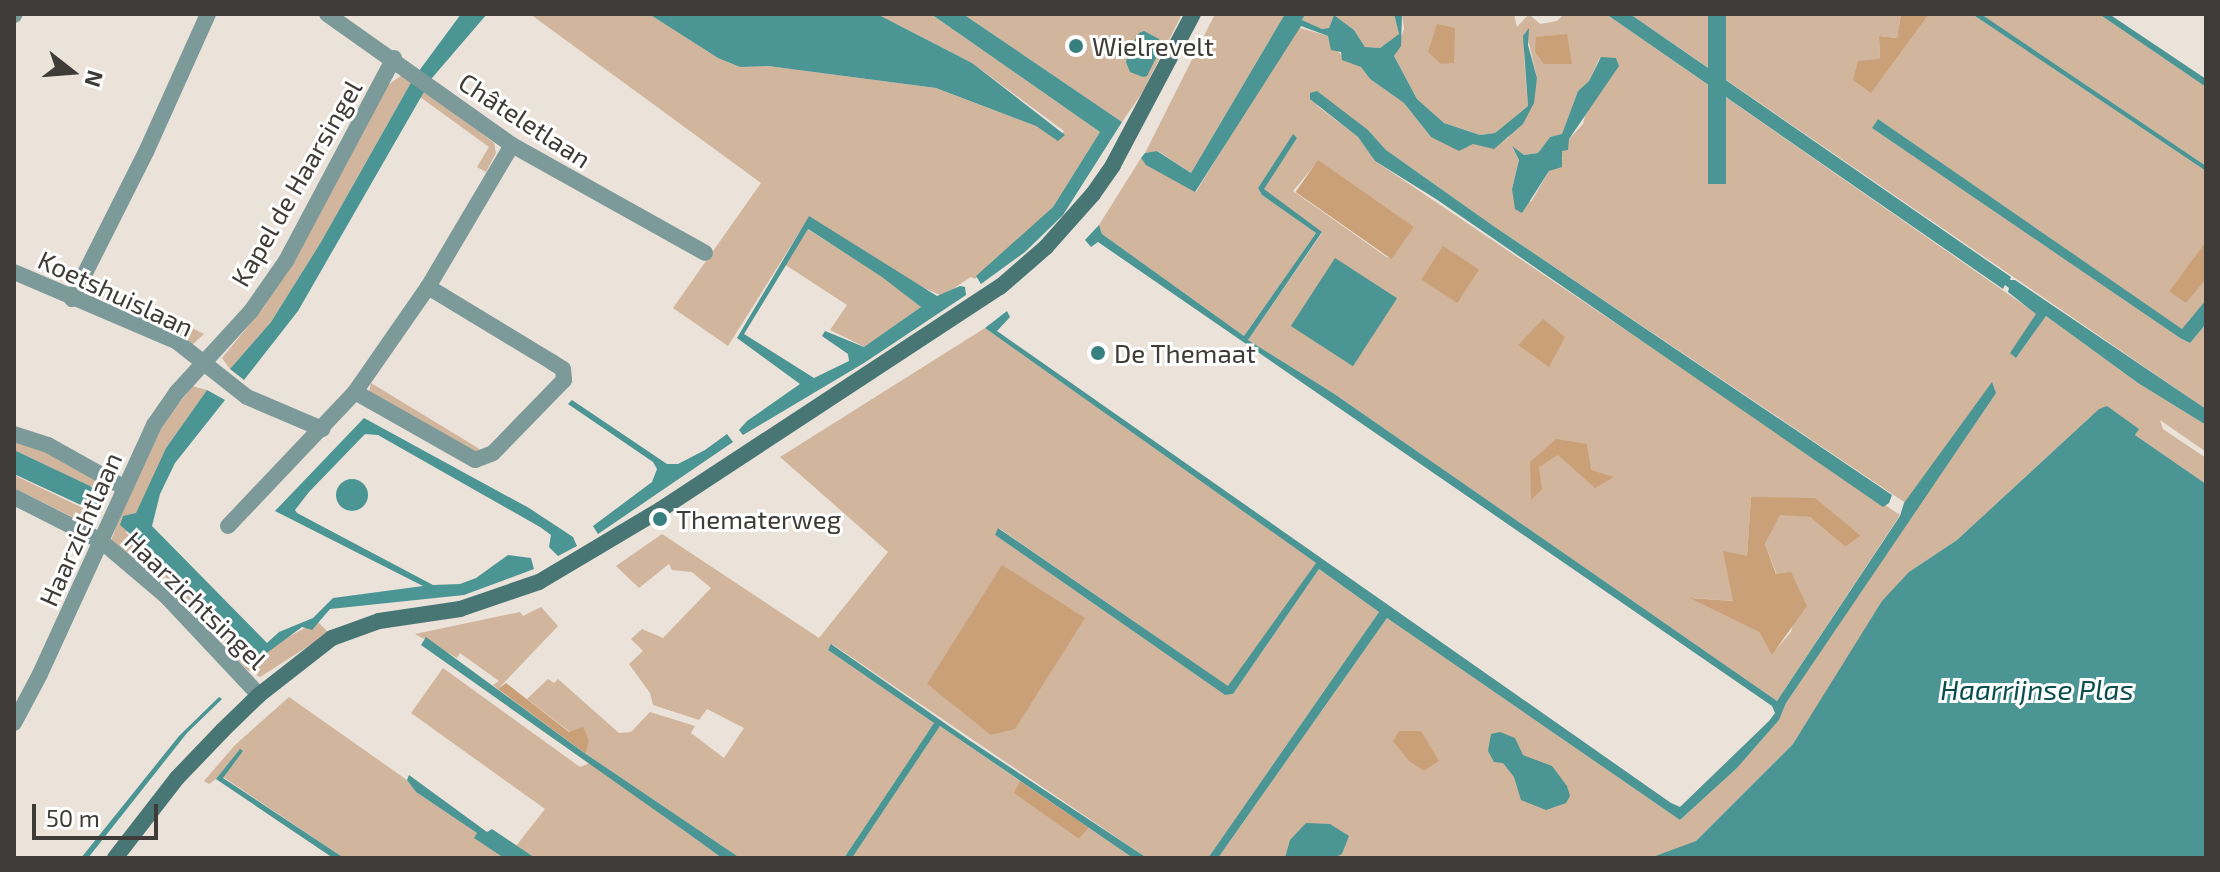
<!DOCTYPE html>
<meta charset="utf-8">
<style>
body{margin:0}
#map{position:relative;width:2220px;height:872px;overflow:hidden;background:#ebe2da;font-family:"Exo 2",sans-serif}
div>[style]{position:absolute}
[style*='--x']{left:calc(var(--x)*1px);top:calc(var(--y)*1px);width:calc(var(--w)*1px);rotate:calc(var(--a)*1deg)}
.green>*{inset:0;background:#d1b69d}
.forest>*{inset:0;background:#caa078;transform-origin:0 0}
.water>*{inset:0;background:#4b9594;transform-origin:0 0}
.round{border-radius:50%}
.street>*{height:16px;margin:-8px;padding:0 8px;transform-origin:8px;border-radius:8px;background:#7c9a99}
.secondary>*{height:16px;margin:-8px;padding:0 8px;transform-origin:8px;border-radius:8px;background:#487675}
.dots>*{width:22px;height:22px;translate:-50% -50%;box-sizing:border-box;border:4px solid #fff;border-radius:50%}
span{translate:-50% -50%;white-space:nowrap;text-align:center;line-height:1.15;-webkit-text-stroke:6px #fff;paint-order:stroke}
.poi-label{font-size:26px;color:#3e3b38}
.left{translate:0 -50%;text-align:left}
.street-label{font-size:26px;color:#3e3b38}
.water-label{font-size:28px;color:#0a4e4e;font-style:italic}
.frame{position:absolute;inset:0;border:16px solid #3e3b38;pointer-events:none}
.north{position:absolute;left:32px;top:32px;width:80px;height:80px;-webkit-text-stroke:6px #fff;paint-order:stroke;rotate:107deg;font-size:22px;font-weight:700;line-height:32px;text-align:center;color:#3e3b38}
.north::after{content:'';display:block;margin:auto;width:28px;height:36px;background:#3e3b38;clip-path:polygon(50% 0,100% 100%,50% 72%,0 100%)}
.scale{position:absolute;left:32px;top:804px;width:126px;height:36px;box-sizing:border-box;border:4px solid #3e3b38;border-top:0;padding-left:10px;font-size:24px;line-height:28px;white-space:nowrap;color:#3e3b38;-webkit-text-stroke:6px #fff;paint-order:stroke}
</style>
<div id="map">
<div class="green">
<i style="clip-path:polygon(530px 14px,649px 14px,718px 58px,740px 67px,768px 66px,936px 88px,1036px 126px,1058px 140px,1064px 131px,972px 63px,877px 14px,931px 14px,1100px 132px,1053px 207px,975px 279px,971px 277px,942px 296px,903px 278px,809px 217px,728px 346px,673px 308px,761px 183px)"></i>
<i style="clip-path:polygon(963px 14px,1170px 16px,1182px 14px,1142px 93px,1122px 122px)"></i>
<i style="clip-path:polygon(1215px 14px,1285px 14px,1191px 173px,1158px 151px,1145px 153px)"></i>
<i style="clip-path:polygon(1305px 14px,1394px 14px,1399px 34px,1380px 48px,1365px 47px,1354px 30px,1334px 15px,1329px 28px,1322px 29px,1302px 20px)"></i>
<i style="clip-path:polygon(evenodd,1402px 14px,1514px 14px,1517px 27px,1529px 14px,1540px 24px,1557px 21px,1564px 14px,1606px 14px,2037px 314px,2011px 353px,2016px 358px,2046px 316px,2138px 383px,2206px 425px,2206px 452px,2160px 420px,2163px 429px,2206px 458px,2206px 484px,2135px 435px,2138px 429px,2107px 407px,2099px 409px,1957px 540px,1909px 572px,1793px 744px,1696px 841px,1678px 849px,1650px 858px,1218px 858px,1387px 618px,1680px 820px,1737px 768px,1779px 720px,1786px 703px,1913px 513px,1907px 504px,1492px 225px,1386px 150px,1368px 130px,1315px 104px,1358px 137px,1375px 161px,1900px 515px,1777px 701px,1333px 393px,1248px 340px,1322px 233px,1263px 189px,1297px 138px,1293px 135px,1258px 188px,1262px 195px,1316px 233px,1244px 336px,1102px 234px,1099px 225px,1141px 158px,1196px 192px,1297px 27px,1328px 36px,1331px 45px,1348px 61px,1361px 67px,1370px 79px,1404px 103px,1431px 137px,1494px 147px,1508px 138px,1513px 129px,1523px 124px,1537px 78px,1527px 35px,1524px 58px,1528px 106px,1495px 133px,1480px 135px,1444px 123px,1417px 99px,1394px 56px,1404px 29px,1402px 14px,1600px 57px,1583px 124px,1569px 139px,1559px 156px,1563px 158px,1549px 171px,1531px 202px,1512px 189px,1519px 160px,1512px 147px,1524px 155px,1538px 153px,1550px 137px,1562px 135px,1578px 91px,1589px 81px,1600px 57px,1402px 14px,1318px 161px,1413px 227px,1388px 258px,1293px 191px,1318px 161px,1402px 14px,1751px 497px,1822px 506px,1861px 536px,1845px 547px,1810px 517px,1780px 514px,1765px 544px,1794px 619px,1791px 632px,1772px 654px,1759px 632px,1693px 598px,1734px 601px,1724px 552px,1747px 557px,1751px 497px)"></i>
<i style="clip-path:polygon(1630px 14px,1901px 14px,1897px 38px,1879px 36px,1880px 59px,1871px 92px,1929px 14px,1972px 14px,2206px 171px,2206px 241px,2169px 291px,2206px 279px,2206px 300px,2183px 330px,1878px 119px,1872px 128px,2180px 338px,2190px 343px,2206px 324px,2206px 409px)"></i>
<i style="clip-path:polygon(1981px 14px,2099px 14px,2206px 87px,2206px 166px)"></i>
<i style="clip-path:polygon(402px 75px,413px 79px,321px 242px,271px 322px,230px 369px,222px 358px,263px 308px,289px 269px,388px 85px)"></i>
<i style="clip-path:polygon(425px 89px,494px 143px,496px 153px,486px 172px,477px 167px,489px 147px,420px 97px)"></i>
<i style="clip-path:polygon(807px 229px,883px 277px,921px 307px,865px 347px,830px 330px,847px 305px,784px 264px)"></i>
<i style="clip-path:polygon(90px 277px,204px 334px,192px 345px,179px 337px,181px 333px,156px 319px,153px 322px,147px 320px,148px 315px,106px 299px,104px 303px,94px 300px,88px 290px)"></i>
<i style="clip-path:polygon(985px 328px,1316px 563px,1229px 687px,999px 528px,995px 535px,1225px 695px,1233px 694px,1319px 569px,1379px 612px,1208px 858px,1147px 858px,832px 644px,828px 650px,934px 723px,844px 858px,740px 858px,586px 754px,589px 741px,570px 732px,527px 699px,548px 679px,554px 683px,558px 679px,619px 733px,631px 732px,650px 712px,695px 726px,691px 733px,724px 758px,744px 728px,707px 709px,699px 720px,653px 705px,650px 693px,629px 664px,643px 651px,631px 639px,642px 629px,663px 638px,711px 588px,692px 572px,672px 570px,669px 564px,639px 588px,616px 566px,662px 534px,819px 638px,888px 552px,780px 457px)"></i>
<i style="clip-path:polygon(371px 383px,478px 448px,480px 451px,477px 453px,369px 392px)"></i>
<i style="clip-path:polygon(192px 386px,207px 390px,166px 448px,136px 514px,131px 516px,126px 533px,269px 648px,317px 621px,329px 633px,260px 677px,247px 670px,173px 592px,111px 541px,129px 493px,163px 425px)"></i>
<i style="clip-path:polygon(14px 438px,41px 448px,104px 483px,102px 497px,89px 486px,14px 450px)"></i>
<i style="clip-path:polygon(14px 475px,87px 510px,96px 512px,86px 524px,14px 488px)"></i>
<i style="clip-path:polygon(541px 607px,558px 626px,498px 689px,493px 685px,499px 681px,460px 653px,457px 658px,415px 634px,520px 612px,523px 616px)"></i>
<i style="clip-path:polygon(443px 668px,580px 767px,590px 763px,722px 858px,535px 858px,516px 846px,545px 809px,411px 713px)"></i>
<i style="clip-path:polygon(289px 697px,407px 780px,416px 792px,477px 833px,475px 838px,504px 858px,344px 858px,223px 777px,240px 750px,216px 779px,209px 784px,204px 781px,235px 745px)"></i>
<i style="clip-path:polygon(940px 726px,1020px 781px,1015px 793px,1079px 839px,1089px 828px,1133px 858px,852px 858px)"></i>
</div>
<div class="forest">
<i style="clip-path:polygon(1901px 14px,1929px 14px,1871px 93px,1853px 80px,1858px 61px,1880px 59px,1879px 36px,1897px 38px)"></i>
<i style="clip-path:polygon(1437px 24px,1455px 28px,1454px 63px,1441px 64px,1428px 52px)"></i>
<i style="clip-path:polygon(1567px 34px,1572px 64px,1544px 64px,1535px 52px,1536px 37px)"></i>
<i style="left:1318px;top:160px;width:117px;height:39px;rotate:35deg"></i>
<i style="clip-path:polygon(2206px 241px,2206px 279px,2186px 303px,2169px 291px)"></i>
<i style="left:1443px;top:246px;width:43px;height:40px;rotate:33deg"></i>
<i style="clip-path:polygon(1543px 319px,1565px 337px,1549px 367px,1518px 345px)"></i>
<i style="clip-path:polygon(1556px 439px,1587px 444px,1591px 470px,1614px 477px,1595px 488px,1558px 455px,1539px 467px,1542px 489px,1531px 500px,1530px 462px)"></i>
<i style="clip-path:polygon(1751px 497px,1815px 498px,1861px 536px,1845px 547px,1810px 517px,1780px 515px,1765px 544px,1776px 574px,1791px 572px,1807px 606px,1772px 655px,1759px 632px,1690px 598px,1733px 601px,1723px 551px,1747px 556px)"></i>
<i style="clip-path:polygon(1002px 565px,1085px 618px,1015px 729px,991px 735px,927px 684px)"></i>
<i style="clip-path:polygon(506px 683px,569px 732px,583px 727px,589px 741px,586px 754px,498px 689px)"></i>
<i style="clip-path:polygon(1399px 731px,1421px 731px,1439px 761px,1424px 771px,1409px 761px,1393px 741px)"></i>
<i style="clip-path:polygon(1020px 781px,1089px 828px,1079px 839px,1014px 793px)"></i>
</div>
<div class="water">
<i style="clip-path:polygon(461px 14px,487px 14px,432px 78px,298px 311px,244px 380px,230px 369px,271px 322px,321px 242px,413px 79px)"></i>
<i style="clip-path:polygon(649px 14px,877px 14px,972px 63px,1065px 135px,1058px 141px,1036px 126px,936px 88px,768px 66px,740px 67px,718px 58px)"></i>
<i style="clip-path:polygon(931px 14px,963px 14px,1122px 122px,1063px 215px,1025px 252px,981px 284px,976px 276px,1053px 207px,1100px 132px)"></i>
<i style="clip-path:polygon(1285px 14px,1305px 14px,1302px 20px,1322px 29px,1329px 28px,1334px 15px,1354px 30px,1365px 47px,1380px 48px,1399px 34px,1394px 14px,1402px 14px,1401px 46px,1394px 56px,1417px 99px,1444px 123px,1480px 135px,1495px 133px,1528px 106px,1523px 36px,1529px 28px,1528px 45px,1537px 78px,1534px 103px,1523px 124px,1494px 149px,1473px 144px,1459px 151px,1431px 137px,1404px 103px,1370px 79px,1361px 67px,1342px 60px,1341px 52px,1331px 50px,1328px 36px,1301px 26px,1195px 192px,1146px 165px,1141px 158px,1145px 153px,1157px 151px,1191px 173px)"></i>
<i style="clip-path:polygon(1606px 14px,1630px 14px,2011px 277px,2010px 280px,2015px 280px,2206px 409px,2206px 425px,2138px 383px,2046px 316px,2016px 358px,2010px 353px,2036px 314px,2008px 292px,2009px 288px,2005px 285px,2003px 289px)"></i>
<i style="left:1708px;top:14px;width:18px;height:170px"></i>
<i style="clip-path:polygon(1972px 14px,1981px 14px,2206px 166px,2206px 171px)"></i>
<i style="clip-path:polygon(2099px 14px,2109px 14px,2206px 79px,2206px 87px)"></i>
<i style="clip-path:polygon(1144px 31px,1159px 39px,1162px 46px,1147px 76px,1143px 77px,1130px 72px,1126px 62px,1129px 50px,1139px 33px)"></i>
<i style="clip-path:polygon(1601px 57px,1616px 58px,1619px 66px,1569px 139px,1568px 150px,1562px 151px,1562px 167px,1549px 171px,1522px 213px,1515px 209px,1512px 189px,1519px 160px,1512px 146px,1524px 155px,1538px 153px,1550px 137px,1562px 134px,1578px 91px,1589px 81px)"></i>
<i style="clip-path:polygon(1317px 91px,1368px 130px,1386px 150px,1492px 225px,1892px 495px,1889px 503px,1883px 507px,1436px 199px,1375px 161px,1358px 137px,1310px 99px,1310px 93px)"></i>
<i style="clip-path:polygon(1878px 119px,2182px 329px,2206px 300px,2206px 324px,2190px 343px,2180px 338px,1872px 128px)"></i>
<i style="clip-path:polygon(1293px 134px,1297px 138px,1264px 189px,1322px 232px,1248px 340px,1333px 393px,1777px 701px,1900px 516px,1904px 503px,1992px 382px,1996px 393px,1786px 703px,1779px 720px,1737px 768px,1680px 820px,1387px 618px,1218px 858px,1208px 858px,1379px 612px,1319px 569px,1233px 694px,1225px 695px,995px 535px,998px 528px,1228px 686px,1316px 563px,985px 328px,1007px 311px,1010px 317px,997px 331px,1671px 803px,1680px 807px,1769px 721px,1775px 713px,1772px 706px,1098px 242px,1091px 247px,1085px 240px,1099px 225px,1102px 234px,1244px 336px,1316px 233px,1262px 195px,1258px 188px)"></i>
<i style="clip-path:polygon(evenodd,809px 216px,937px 296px,960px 286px,965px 287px,966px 295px,864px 363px,743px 435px,739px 430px,747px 421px,800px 384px,737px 338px,809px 216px,808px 229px,882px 277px,921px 307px,864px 347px,825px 331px,822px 336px,848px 354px,849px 361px,814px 378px,744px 334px,808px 229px)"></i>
<i style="left:1335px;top:258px;width:74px;height:81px;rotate:33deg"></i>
<i style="clip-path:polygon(207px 390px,225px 400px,175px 463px,160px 494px,152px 526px,267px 643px,279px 632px,313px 618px,333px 598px,423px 586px,275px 511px,364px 418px,529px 508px,573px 537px,577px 546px,558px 556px,549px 547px,551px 535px,540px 527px,378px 435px,365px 434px,309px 492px,295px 510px,297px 513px,433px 585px,460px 584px,476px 578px,508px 555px,531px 558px,534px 569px,464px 595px,330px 609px,312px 630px,302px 627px,260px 658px,193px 589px,120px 525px,123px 516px,136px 513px,166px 448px)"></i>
<i style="clip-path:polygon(572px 400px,667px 464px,678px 464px,705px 450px,727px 434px,733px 442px,598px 534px,593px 526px,652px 482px,657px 469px,653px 462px,568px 404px)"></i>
<i style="clip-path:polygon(2107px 406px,2139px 429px,2135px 435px,2206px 484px,2206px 858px,1650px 858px,1696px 841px,1793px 744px,1882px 601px,1909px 572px,1957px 540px,2099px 409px)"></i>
<i style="clip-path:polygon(14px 450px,90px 486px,102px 497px,96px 512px,14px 474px)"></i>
<i class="round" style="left:336px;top:479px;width:32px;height:32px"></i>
<i style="clip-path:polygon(426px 637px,583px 752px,740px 858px,722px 858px,686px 832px,421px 645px)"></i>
<i style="clip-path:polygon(831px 644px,969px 740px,1147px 858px,1133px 858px,940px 726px,852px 858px,844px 858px,934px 723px,828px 650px)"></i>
<i style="clip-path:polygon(219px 697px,222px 699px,187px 733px,88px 858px,81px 858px,179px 736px)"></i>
<i style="clip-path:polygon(1500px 732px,1515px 738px,1523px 755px,1552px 766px,1567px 786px,1570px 796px,1566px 803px,1546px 810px,1521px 800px,1514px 777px,1503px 763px,1494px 762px,1488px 751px,1491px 734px)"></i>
<i style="clip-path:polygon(240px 749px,243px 751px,223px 778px,344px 858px,333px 858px,216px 779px)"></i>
<i style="clip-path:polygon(409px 775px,487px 832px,492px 829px,535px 858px,504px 858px,474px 838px,477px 833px,416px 792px,407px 780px)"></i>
<i style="clip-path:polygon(1306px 823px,1330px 824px,1349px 836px,1342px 854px,1333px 858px,1285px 858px,1290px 840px)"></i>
</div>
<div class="street">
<i style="--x:327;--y:14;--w:227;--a:35.3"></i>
<i style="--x:512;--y:145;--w:221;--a:29.2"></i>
<i style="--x:14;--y:15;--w:1;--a:-45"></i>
<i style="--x:14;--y:272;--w:176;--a:23.1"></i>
<i style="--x:176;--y:341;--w:90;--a:38.3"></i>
<i style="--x:247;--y:397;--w:82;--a:23.1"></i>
<i style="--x:72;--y:299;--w:165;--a:-63.3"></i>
<i style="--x:146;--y:152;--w:151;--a:-65.8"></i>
<i style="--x:355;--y:392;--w:138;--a:29.5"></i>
<i style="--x:475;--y:460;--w:19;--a:-21"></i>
<i style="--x:493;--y:453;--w:102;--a:-45.8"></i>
<i style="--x:564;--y:380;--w:11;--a:-95"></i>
<i style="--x:563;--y:369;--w:13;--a:-148"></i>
<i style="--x:552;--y:362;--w:145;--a:-148.8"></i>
<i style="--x:14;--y:434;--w:36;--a:18"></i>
<i style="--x:48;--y:445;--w:86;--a:29.2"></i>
<i style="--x:14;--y:497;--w:97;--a:26.8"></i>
<i style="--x:101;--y:541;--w:87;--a:40.3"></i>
<i style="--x:167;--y:597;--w:134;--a:46.8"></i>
<i style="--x:228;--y:526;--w:185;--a:-46.5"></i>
<i style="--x:355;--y:392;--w:128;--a:-55.2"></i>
<i style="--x:428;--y:287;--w:165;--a:-59.4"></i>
<i style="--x:14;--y:723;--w:55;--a:-62"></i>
<i style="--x:40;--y:674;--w:274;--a:-65.4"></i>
<i style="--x:154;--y:425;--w:40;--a:-55.1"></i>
<i style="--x:177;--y:392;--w:110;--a:-47.6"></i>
<i style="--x:251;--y:311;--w:61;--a:-55"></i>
<i style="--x:286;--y:261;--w:230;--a:-62"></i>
</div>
<div class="secondary">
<i style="--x:115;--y:858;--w:101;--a:-52.2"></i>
<i style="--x:177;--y:778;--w:66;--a:-46.2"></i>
<i style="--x:223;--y:730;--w:50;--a:-44.2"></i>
<i style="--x:259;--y:695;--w:93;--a:-38"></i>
<i style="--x:332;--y:638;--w:50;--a:-19.9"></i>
<i style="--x:379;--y:621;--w:82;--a:-8.4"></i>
<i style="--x:460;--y:609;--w:83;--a:-18.9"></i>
<i style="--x:539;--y:582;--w:141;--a:-30.8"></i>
<i style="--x:660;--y:510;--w:407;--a:-33.3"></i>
<i style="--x:1000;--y:287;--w:61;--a:-41"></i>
<i style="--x:1046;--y:247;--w:71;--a:-48.4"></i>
<i style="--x:1093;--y:194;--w:35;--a:-55"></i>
<i style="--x:1113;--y:165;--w:171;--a:-62.1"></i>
</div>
<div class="dots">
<i style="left:1076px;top:46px;background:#37807f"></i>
<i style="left:1098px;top:353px;background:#37807f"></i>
<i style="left:660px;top:519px;background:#37807f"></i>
</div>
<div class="poi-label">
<span class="left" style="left:1092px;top:46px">Wielrevelt</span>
<span class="left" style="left:1114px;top:353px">De Themaat</span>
<span class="left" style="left:676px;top:519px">Thematerweg</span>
</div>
<div class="street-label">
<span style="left:525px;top:120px;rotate:33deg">Châteletlaan</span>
<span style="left:296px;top:183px;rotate:-60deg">Kapel de Haarsingel</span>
<span style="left:116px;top:293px;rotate:25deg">Koetshuislaan</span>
<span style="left:80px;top:529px;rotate:-66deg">Haarzichtlaan</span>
<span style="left:196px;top:600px;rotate:44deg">Haarzichtsingel</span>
</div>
<div class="water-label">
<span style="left:2037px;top:689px">Haarrijnse Plas</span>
</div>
<div class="frame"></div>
<div class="north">N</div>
<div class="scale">50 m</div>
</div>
